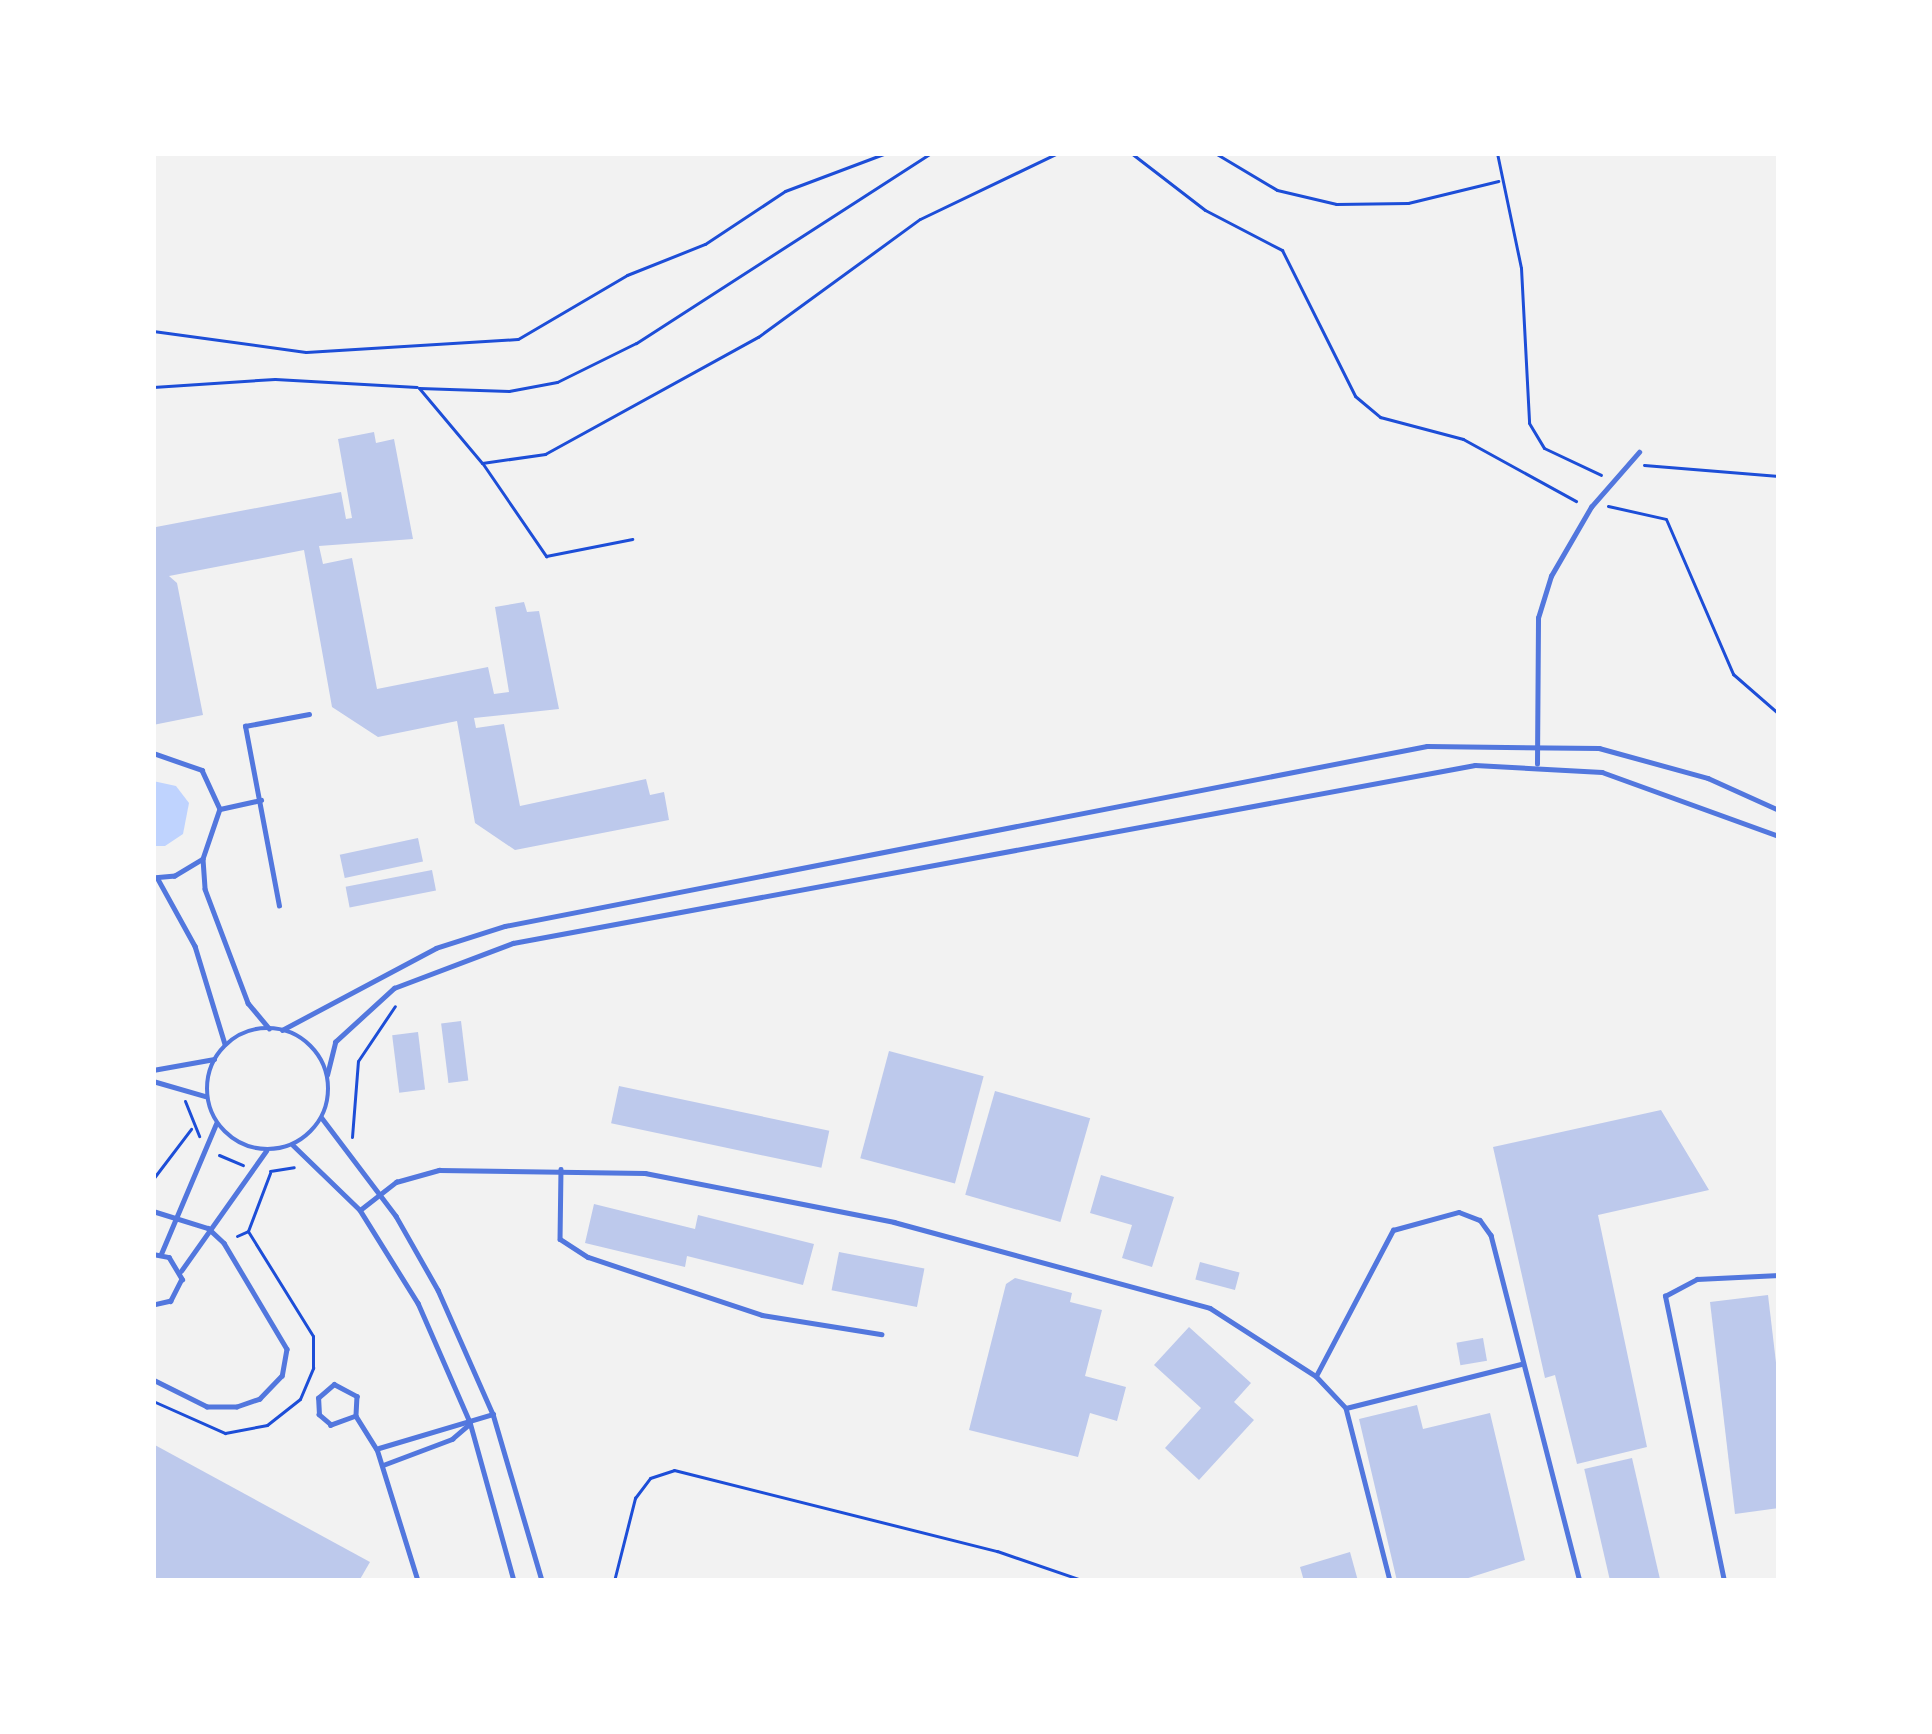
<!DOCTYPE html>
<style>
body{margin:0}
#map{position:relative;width:1932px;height:1734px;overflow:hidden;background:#f2f2f2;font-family:"IBM Plex Serif",serif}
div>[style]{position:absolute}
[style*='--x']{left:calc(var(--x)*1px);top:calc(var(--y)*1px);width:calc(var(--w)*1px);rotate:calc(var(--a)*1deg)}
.water>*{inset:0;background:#bfd3fe}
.building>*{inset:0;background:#bdc9ec;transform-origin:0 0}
.path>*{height:3px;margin:-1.5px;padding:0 1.5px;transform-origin:1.5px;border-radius:1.5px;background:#1d4ed8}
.service>*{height:4.5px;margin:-2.25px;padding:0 2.25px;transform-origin:2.25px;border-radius:2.25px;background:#5277de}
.service>.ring{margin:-2.25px;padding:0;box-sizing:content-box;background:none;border:4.5px solid #5277de;border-radius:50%}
span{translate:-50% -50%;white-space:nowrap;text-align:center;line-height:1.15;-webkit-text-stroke:12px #fff;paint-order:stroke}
.frame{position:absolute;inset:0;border:156px solid #fff;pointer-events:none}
</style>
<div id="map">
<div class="water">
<i style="clip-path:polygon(153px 781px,176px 786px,189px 803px,183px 834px,165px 846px,153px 846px)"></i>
</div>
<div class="building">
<i style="clip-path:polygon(374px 432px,376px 443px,394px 439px,413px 539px,319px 546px,323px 564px,352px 558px,377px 689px,488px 667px,494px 694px,509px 692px,495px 607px,524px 602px,527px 612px,539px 611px,559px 709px,474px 718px,476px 728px,504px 724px,520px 806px,646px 779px,650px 795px,664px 792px,669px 820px,515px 850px,475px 823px,457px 721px,378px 737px,332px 707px,304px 550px,169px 576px,177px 583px,203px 715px,153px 725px,156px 527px,341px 492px,346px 519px,352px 518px,338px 439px)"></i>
<i style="left:418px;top:838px;width:24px;height:80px;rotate:78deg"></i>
<i style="left:432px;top:870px;width:21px;height:88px;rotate:79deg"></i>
<i style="left:461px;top:1021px;width:60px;height:20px;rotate:83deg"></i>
<i style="left:418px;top:1032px;width:58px;height:26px;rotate:83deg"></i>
<i style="left:889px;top:1051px;width:98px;height:111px;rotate:15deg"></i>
<i style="left:619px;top:1086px;width:215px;height:38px;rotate:12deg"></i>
<i style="left:995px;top:1091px;width:99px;height:108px;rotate:16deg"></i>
<i style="clip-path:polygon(1661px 1110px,1709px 1190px,1598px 1215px,1647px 1447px,1577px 1464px,1555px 1375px,1545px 1378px,1493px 1147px)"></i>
<i style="clip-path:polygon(1101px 1175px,1174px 1197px,1152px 1267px,1122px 1258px,1132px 1225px,1090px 1213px)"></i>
<i style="clip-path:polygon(594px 1204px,695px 1229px,698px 1215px,814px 1244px,803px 1285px,687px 1256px,685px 1267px,585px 1243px)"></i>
<i style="left:839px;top:1252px;width:87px;height:39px;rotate:11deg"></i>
<i style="left:1200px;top:1262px;width:41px;height:18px;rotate:15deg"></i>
<i style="clip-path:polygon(1015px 1278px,1072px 1293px,1070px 1302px,1102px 1310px,1085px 1376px,1126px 1387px,1117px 1421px,1090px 1413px,1078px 1457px,969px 1430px,1006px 1284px)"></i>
<i style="clip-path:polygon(1768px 1295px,1779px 1388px,1779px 1508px,1735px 1514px,1710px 1302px)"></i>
<i style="clip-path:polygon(1189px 1327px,1251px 1383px,1234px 1402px,1254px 1420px,1199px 1480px,1165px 1448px,1201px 1408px,1154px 1365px)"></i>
<i style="left:1483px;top:1338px;width:23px;height:27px;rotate:80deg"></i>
<i style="clip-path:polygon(1417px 1405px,1423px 1429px,1490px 1413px,1525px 1560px,1459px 1581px,1397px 1581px,1359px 1419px)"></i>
<i style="clip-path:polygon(153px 1444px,370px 1562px,359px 1581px,153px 1581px)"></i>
<i style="left:1632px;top:1458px;width:126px;height:49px;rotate:77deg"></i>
<i style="clip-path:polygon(1350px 1552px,1358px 1581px,1304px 1581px,1300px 1567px)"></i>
</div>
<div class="path">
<i style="--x:931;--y:153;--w:351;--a:147.2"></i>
<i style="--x:636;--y:343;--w:88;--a:153.7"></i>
<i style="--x:557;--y:382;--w:49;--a:169.4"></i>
<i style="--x:509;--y:391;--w:90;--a:-178.1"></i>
<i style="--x:419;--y:388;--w:98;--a:50"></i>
<i style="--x:482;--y:463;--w:64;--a:-8.1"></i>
<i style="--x:545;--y:454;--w:243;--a:-28.8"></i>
<i style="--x:758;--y:337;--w:200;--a:-36.1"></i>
<i style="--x:920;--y:219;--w:153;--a:-25.6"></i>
<i style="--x:1131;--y:153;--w:93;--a:37.6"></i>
<i style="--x:1205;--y:210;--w:87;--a:27.5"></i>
<i style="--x:1282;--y:250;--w:163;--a:63.4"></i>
<i style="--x:1355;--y:396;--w:33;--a:40"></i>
<i style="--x:1380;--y:417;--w:86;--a:14.8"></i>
<i style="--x:1463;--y:439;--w:129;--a:28.8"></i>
<i style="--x:1215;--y:153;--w:72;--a:30.8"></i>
<i style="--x:1277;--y:190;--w:61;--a:13.3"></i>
<i style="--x:1336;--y:204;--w:72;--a:-0.8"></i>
<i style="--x:1408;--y:203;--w:93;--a:-13.7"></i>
<i style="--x:1497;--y:153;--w:117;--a:78.2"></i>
<i style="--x:1521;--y:268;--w:155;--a:87"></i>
<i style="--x:1529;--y:423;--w:29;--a:59"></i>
<i style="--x:1544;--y:448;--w:63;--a:25.3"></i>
<i style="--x:153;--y:331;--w:154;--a:7.8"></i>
<i style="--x:306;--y:352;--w:212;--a:-3.5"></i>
<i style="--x:518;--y:339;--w:126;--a:-30.4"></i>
<i style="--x:627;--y:275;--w:84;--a:-21.7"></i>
<i style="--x:705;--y:244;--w:96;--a:-33.5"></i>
<i style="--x:785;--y:191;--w:108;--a:-20.6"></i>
<i style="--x:153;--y:387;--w:122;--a:-3.8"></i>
<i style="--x:275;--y:379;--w:142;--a:3.2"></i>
<i style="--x:483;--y:464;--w:112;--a:55.6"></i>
<i style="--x:546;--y:556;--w:88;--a:-11.2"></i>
<i style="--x:1644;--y:465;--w:135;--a:4.7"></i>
<i style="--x:1608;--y:506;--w:59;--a:12.6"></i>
<i style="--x:1666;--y:519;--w:169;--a:66.6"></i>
<i style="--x:1733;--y:674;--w:61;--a:41"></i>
<i style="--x:185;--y:1101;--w:38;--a:68"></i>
<i style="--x:352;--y:1137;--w:76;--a:-85.5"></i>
<i style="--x:358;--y:1061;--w:66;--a:-56.1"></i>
<i style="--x:219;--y:1155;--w:26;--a:23"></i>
<i style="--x:270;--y:1171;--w:24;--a:-9"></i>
<i style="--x:153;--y:1179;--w:63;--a:-52.8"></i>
<i style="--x:237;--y:1236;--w:12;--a:-24"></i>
<i style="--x:248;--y:1231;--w:62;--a:-69.2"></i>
<i style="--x:153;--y:1401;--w:79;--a:24"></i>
<i style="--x:225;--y:1433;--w:43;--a:-10.8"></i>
<i style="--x:267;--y:1425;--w:42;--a:-38.2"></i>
<i style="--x:300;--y:1399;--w:34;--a:-67"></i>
<i style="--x:313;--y:1368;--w:32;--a:-90"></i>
<i style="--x:313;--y:1336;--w:123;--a:-121.8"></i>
<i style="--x:614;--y:1581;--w:86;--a:-75.8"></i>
<i style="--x:635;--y:1498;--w:25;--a:-53"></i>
<i style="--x:650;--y:1478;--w:25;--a:-18"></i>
<i style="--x:674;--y:1470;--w:333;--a:14.1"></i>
<i style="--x:997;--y:1551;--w:92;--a:19"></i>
</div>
<div class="service">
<i style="--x:153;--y:753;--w:52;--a:19.1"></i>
<i style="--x:202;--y:770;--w:43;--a:65.2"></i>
<i style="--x:220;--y:809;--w:53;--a:108.8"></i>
<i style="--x:203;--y:859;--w:33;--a:149"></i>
<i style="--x:175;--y:876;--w:22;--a:175"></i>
<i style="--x:1537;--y:764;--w:146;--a:-89.6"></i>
<i style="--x:1538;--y:618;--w:44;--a:-72.8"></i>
<i style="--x:1551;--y:576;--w:80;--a:-59.9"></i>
<i style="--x:1591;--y:507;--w:73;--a:-48.9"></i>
<i style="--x:220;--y:809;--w:42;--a:-12.4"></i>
<i style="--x:203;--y:859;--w:30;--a:86"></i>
<i style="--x:205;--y:889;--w:122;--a:69.3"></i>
<i style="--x:248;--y:1003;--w:33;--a:50"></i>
<i style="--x:158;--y:879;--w:77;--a:61.1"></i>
<i style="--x:195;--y:946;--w:102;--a:73"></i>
<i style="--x:279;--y:906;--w:183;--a:-100.7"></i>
<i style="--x:245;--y:726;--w:65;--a:-10.6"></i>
<i class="ring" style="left:207px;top:1028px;width:117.5px;height:117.5px"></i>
<i style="--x:282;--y:1030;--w:174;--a:-28"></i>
<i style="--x:436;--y:948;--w:72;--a:-17.7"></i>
<i style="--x:505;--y:926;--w:939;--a:-11.05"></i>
<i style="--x:1427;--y:746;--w:172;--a:0.7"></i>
<i style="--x:1599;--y:748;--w:113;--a:15.4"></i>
<i style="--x:1708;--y:778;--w:78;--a:24.3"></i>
<i style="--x:153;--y:1070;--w:62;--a:-10.2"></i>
<i style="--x:327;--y:1075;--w:34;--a:-76"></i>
<i style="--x:335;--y:1042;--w:80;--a:-42.5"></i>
<i style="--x:394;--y:988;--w:127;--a:-20.7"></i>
<i style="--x:513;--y:943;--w:978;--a:-10.48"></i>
<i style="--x:1475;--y:765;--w:127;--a:3.2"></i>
<i style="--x:1602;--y:772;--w:188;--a:19.9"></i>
<i style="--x:153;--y:1081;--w:54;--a:16.1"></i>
<i style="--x:322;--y:1118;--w:123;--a:52.9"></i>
<i style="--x:396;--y:1216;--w:85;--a:60.4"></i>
<i style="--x:438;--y:1290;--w:136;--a:66.1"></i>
<i style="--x:493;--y:1414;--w:174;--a:73.6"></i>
<i style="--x:293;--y:1145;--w:93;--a:44.1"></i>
<i style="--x:360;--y:1210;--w:110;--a:58.1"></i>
<i style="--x:418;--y:1303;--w:130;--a:66.4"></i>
<i style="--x:470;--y:1422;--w:165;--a:74.5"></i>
<i style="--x:561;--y:1169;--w:70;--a:90.8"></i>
<i style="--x:560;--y:1239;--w:33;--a:33"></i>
<i style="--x:588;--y:1257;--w:183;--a:18.4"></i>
<i style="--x:762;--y:1315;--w:121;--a:9.1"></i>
<i style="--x:360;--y:1210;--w:46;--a:-37.9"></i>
<i style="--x:396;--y:1182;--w:45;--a:-15.6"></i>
<i style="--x:439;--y:1170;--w:206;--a:0.8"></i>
<i style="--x:645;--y:1173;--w:254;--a:11.1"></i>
<i style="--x:894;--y:1222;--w:327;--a:15.2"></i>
<i style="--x:1210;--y:1308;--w:126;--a:32.7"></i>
<i style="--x:1316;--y:1376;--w:44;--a:46.8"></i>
<i style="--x:1346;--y:1408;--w:179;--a:75.7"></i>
<i style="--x:153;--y:1211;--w:58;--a:17.2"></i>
<i style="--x:208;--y:1228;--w:22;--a:43"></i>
<i style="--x:224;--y:1243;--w:123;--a:59.3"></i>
<i style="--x:287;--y:1349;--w:27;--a:100"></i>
<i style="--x:282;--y:1376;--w:32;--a:134"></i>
<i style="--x:260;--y:1399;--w:24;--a:161"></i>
<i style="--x:237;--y:1407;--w:30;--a:180"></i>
<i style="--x:207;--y:1407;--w:60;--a:-153.4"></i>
<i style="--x:153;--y:1254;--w:16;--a:11"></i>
<i style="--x:169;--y:1257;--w:26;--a:59"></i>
<i style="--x:182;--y:1279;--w:25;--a:117"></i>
<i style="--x:171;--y:1301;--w:18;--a:167"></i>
<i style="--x:161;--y:1254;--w:141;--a:-67.1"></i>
<i style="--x:181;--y:1271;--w:147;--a:-54.7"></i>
<i style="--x:1316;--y:1376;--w:165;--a:-62.2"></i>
<i style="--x:1393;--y:1230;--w:68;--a:-15.3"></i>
<i style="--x:1459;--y:1212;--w:22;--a:21"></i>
<i style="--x:1480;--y:1220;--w:19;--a:54"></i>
<i style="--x:1491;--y:1235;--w:357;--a:75.6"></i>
<i style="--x:1346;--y:1408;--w:180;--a:-14.1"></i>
<i style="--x:356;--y:1416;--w:27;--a:160"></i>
<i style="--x:331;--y:1425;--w:16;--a:-140"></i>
<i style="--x:319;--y:1415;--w:17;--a:-93"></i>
<i style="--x:318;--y:1398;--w:21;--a:-41"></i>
<i style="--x:334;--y:1384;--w:26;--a:28"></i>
<i style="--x:357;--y:1396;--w:20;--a:93"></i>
<i style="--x:356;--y:1416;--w:39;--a:58"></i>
<i style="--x:377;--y:1449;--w:138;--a:72.7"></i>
<i style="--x:379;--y:1448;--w:119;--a:-16.6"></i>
<i style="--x:383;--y:1465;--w:74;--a:-20.6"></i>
<i style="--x:452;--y:1439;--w:23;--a:-41"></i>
<i style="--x:1724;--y:1581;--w:291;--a:-101.7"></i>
<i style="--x:1665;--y:1296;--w:36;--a:-28"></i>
<i style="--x:1697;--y:1279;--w:82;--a:-2.8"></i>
</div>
<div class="frame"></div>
</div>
